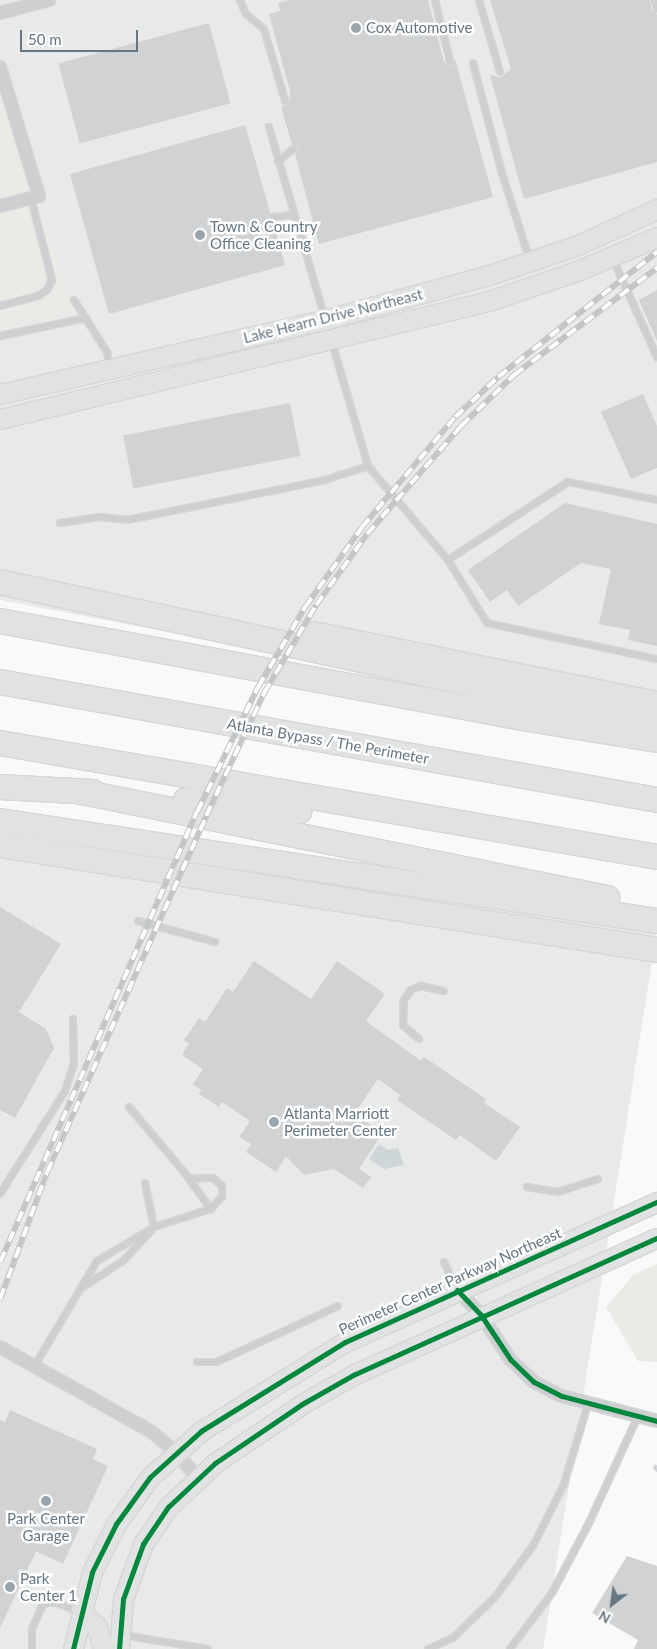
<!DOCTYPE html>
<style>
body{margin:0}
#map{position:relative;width:657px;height:1649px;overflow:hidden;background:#f9f9f9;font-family:Lato,sans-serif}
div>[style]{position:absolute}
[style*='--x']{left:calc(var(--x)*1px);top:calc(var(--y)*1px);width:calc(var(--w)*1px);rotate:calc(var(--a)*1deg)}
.built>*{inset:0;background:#e8e9e9;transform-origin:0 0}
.green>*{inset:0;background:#e8ebe6}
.water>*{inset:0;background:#ced6d9}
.stream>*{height:5px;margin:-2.5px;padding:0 2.5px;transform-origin:2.5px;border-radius:2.5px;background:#ced6d9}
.building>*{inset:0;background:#d0d2d3;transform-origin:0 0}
.roads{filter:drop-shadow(1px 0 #d5d6d7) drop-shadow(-1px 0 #d5d6d7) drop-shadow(0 1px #d5d6d7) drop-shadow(0 -1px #d5d6d7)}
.lane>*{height:6px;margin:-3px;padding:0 3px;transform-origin:3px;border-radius:3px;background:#cecfd0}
.street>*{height:12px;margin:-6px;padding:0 6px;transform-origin:6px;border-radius:6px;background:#cecfd0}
.secondary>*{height:19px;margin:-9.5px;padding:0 9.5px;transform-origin:9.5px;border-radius:9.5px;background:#e1e2e2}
.highway>*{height:24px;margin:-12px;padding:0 12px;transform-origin:12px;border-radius:12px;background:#e1e2e2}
.rail>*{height:5.5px;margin-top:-2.75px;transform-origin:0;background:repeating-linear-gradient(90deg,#fff 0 11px,#c3c5c6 0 22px);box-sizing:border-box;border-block:1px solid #c3c5c6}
.cycleway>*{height:5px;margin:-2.5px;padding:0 2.5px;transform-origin:2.5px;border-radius:2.5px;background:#00873e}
.dots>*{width:14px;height:14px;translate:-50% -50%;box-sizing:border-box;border:2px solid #fff;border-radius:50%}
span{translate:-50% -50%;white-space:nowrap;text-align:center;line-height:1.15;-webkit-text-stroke:5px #fff;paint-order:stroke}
.poi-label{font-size:15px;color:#657683}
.left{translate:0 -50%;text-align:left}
.street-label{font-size:15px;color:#657683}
.north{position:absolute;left:587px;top:1579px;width:50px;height:50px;-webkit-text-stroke:4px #fff;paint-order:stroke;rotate:210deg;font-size:14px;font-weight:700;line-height:20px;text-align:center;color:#657683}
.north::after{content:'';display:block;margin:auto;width:18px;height:22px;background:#657683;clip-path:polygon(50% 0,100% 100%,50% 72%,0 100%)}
.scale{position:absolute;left:20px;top:30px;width:118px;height:22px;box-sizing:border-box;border:2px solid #657683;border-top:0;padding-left:6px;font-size:15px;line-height:18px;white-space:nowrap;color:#657683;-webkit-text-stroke:4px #fff;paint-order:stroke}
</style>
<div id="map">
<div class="built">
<i style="clip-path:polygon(0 0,657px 0,657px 726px,0 600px)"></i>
<i style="left:0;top:827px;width:665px;height:822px;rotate:9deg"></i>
</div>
<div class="green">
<i style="clip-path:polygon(0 80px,74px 312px,0 329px)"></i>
<i style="clip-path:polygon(657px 1264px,657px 1362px,638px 1361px,606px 1307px,634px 1274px)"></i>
</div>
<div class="water">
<i style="clip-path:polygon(379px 1144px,388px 1150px,398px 1148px,404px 1165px,384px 1169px,369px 1159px)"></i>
</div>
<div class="stream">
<i style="--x:655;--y:1467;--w:3;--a:45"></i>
</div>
<div class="building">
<i style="clip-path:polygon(290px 0,428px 0,444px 62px,452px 66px,455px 59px,493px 197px,319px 244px,295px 154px,298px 148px,292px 144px,281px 107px,289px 104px,290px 91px,269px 14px,280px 11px,278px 3px)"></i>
<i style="clip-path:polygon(490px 0,650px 0,652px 11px,657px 14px,657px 162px,524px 199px,490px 75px,501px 77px,511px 69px)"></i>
<i style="left:209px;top:23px;width:83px;height:156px;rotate:75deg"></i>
<i style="clip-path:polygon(245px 125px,270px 212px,266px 218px,273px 222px,285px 265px,109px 314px,70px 174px)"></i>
<i style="clip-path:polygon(657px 290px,657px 341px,639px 300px)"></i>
<i style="clip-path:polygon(643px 394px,657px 426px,657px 468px,631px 479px,601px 412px)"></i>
<i style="left:290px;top:403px;width:54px;height:170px;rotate:79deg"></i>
<i style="clip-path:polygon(565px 503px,657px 524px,657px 646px,628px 640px,630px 630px,599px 624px,611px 569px,581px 563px,518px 606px,507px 590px,490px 602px,468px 570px)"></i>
<i style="clip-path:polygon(0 907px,61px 944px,19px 1012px,46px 1029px,54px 1048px,15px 1118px,0 1110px)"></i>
<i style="clip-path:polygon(254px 961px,311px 999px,337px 961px,385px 994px,366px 1021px,421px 1061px,424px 1057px,486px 1099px,484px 1103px,520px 1127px,496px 1161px,460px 1135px,456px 1140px,397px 1100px,400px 1095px,378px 1079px,354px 1114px,383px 1132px,359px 1169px,371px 1177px,363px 1188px,334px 1169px,304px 1175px,286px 1156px,276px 1172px,246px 1152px,251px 1144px,239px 1137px,250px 1121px,222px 1102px,219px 1107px,199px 1094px,201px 1090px,193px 1084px,203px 1069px,182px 1055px,189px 1044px,184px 1040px,199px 1018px,205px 1022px,227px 988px,233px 992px)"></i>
<i style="clip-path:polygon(10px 1410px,97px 1449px,93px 1459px,108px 1466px,63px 1564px,36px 1551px,0 1628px,0 1420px,5px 1422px)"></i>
<i style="clip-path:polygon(627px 1556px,657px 1566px,657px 1649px,634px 1649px,638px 1640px,592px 1613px)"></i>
</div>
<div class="roads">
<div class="lane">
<i style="--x:240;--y:0;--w:15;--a:67"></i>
<i style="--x:246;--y:14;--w:23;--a:40"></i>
<i style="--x:264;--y:29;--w:75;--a:73.7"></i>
<i style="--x:435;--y:0;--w:63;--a:76.2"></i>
<i style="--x:479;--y:0;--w:75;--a:73.7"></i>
<i style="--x:655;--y:0;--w:9;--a:77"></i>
<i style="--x:473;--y:63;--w:111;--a:75.3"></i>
<i style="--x:501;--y:170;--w:92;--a:72.3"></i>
<i style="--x:269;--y:127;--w:353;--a:73.7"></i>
<i style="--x:368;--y:466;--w:123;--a:49.6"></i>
<i style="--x:448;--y:560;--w:74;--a:58.2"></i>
<i style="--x:487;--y:623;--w:174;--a:12"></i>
<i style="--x:278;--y:162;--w:20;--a:-41"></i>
<i style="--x:271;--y:217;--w:24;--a:-5"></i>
<i style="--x:612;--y:257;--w:110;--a:65.8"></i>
<i style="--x:74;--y:300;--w:62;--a:57.6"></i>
<i style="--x:107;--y:352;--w:15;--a:79"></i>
<i style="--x:0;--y:306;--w:39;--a:-15"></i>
<i style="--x:38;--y:296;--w:11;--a:-34"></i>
<i style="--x:47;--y:290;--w:11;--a:-63"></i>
<i style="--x:52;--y:280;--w:85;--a:-104.4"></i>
<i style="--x:0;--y:336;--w:88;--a:-11.8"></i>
<i style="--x:60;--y:523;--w:40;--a:-8.5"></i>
<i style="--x:100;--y:517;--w:27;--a:6"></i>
<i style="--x:127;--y:520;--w:202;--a:-11.4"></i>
<i style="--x:325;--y:480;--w:45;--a:-18"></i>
<i style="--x:448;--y:560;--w:143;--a:-33"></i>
<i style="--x:568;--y:482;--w:91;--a:11.4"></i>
<i style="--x:138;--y:921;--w:80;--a:15.3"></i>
<i style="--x:419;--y:1039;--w:21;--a:-139"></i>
<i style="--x:403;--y:1025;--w:25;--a:-88"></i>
<i style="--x:404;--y:1000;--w:12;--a:-55"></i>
<i style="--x:411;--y:990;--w:11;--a:-22"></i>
<i style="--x:421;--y:986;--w:23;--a:13"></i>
<i style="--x:129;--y:1107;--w:85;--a:49.8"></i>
<i style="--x:184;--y:1172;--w:46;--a:53.9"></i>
<i style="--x:145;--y:1183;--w:45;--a:78.4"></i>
<i style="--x:527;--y:1187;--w:31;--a:9"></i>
<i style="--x:558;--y:1192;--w:42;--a:-18"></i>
<i style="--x:0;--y:1194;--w:122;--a:-57.7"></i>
<i style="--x:65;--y:1091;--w:28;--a:-72"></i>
<i style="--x:74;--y:1064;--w:45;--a:-91.3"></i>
<i style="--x:444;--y:1262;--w:31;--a:65"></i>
<i style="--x:83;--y:1287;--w:48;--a:-33"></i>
<i style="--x:123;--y:1261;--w:40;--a:-47"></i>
<i style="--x:197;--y:1362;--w:20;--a:0"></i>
<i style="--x:217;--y:1362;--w:133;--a:-24.8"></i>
<i style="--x:34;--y:1367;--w:123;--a:-59.3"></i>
<i style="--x:97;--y:1261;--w:66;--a:-30.8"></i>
<i style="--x:154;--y:1227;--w:60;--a:-17.5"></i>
<i style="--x:211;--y:1209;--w:17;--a:-50"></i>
<i style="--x:222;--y:1196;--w:10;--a:-90"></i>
<i style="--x:222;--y:1186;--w:12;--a:-138"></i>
<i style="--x:213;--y:1178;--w:24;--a:178"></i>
<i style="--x:122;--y:1635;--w:87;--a:9.2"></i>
<i style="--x:32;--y:1649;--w:20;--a:-90"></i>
<i style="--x:32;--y:1629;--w:27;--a:-66"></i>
<i style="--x:43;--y:1604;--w:9;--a:-13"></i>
<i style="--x:52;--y:1602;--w:29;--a:18"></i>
<i style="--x:428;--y:1649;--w:27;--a:-24"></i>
<i style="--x:453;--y:1638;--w:60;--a:-44.3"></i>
<i style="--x:496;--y:1596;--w:64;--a:-53.8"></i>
<i style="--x:534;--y:1544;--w:67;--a:-63.4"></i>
<i style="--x:564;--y:1484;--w:84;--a:-73.3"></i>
<i style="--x:510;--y:1649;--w:70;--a:-53.1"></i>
<i style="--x:552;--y:1593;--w:79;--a:-62.1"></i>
<i style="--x:589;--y:1523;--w:118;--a:-65.4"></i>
</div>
<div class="street">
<i style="--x:0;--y:13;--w:51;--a:-14.9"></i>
<i style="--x:0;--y:67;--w:135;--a:73.2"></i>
<i style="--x:39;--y:196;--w:40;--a:165.6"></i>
<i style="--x:457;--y:1290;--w:35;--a:46"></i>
<i style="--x:481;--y:1315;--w:53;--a:56.6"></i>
<i style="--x:510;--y:1359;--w:33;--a:44"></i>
<i style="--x:534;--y:1382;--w:31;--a:27"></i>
<i style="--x:562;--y:1396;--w:98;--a:14.7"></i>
<i style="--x:0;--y:1347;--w:174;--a:29.2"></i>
<i style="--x:152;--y:1432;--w:30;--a:40"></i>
<i style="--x:175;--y:1451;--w:34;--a:50"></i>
</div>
<div class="secondary">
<i style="--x:0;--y:394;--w:332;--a:-12.9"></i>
<i style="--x:324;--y:320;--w:171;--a:-15.3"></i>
<i style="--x:489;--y:275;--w:94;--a:-18.6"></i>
<i style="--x:578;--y:245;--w:87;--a:-24.5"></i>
<i style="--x:0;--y:419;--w:503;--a:-13.57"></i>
<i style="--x:489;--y:301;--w:93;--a:-18.8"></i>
<i style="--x:577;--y:271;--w:87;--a:-23"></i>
<i style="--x:80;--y:1612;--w:23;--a:41"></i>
<i style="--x:97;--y:1627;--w:23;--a:75"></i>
<i style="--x:73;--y:1649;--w:79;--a:-76.1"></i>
<i style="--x:92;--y:1572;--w:54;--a:-63.4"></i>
<i style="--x:116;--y:1524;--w:58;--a:-54.1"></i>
<i style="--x:150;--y:1477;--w:69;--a:-42"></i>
<i style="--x:201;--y:1431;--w:169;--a:-31.7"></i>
<i style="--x:345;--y:1342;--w:342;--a:-24.2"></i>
<i style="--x:119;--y:1649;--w:50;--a:-85.4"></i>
<i style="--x:123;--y:1599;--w:59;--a:-70"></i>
<i style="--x:143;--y:1544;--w:45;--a:-56"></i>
<i style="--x:168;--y:1507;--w:64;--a:-43.1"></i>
<i style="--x:215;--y:1463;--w:105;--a:-34.1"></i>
<i style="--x:302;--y:1404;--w:59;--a:-29.6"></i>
<i style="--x:353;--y:1375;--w:333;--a:-24.3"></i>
</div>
<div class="highway">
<i style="--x:0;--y:582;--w:672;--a:12.2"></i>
<i style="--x:0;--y:621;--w:537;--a:10.51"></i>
<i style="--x:528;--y:719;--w:131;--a:9.2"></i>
<i style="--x:313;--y:634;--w:351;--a:11.5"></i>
<i style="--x:0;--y:682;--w:668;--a:10.18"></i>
<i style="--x:0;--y:743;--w:667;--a:9.84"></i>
<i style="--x:0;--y:787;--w:93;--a:3.1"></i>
<i style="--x:77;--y:791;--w:541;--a:11.41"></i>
<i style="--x:186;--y:800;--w:114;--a:5.6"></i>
<i style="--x:0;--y:821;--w:665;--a:8.65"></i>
<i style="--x:0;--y:845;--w:665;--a:9.08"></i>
</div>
</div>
<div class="rail">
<i style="--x:0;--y:1262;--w:491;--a:-66.4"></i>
<i style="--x:197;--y:812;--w:139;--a:-64"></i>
<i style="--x:258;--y:687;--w:93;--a:-59.6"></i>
<i style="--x:305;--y:607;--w:98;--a:-54.5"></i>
<i style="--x:362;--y:527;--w:144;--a:-49.8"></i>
<i style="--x:455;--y:417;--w:59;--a:-42.9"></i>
<i style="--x:498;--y:377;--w:202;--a:-38.2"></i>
<i style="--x:0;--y:1299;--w:135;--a:-69.7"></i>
<i style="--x:47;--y:1172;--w:390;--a:-65.9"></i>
<i style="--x:206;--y:816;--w:136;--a:-64.8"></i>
<i style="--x:264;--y:693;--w:102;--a:-59.4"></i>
<i style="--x:316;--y:605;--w:87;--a:-54.3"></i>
<i style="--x:367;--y:534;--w:143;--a:-49"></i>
<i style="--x:461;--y:426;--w:74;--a:-43.9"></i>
<i style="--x:514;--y:375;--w:179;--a:-36.8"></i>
</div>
<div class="cycleway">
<i style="--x:457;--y:1290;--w:35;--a:46"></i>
<i style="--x:481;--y:1315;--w:53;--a:56.6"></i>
<i style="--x:510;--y:1359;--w:33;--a:44"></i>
<i style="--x:534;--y:1382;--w:31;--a:27"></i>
<i style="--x:562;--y:1396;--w:98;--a:14.7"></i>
<i style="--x:73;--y:1649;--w:79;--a:-76.1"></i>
<i style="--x:92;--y:1572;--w:54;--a:-63.4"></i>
<i style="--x:116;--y:1524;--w:58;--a:-54.1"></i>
<i style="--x:150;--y:1477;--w:69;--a:-42"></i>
<i style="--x:201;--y:1431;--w:169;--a:-31.7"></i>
<i style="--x:345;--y:1342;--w:342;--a:-24.2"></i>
<i style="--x:119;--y:1649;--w:50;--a:-85.4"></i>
<i style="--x:123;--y:1599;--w:59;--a:-70"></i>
<i style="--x:143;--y:1544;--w:45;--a:-56"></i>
<i style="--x:168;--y:1507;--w:64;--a:-43.1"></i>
<i style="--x:215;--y:1463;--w:105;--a:-34.1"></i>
<i style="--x:302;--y:1404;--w:59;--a:-29.6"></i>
<i style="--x:353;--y:1375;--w:333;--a:-24.3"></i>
</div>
<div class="dots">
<i style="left:356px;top:28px;background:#99a4ac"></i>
<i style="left:200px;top:235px;background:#99a4ac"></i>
<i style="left:274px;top:1122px;background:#99a4ac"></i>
<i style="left:46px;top:1501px;background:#99a4ac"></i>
<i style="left:10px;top:1587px;background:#99a4ac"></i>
</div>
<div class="poi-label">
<span class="left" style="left:366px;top:28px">Cox Automotive</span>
<span class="left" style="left:210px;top:235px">Town &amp; Country<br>Office Cleaning</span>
<span class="left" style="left:284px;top:1122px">Atlanta Marriott<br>Perimeter Center</span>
<span style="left:46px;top:1527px">Park Center<br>Garage</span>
<span class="left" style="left:20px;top:1587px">Park<br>Center 1</span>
</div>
<div class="street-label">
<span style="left:333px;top:316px;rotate:-14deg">Lake Hearn Drive Northeast</span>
<span style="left:328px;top:741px;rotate:10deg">Atlanta Bypass / The Perimeter</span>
<span style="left:450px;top:1281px;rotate:-24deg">Perimeter Center Parkway Northeast</span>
</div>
<div class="north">N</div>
<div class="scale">50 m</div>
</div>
